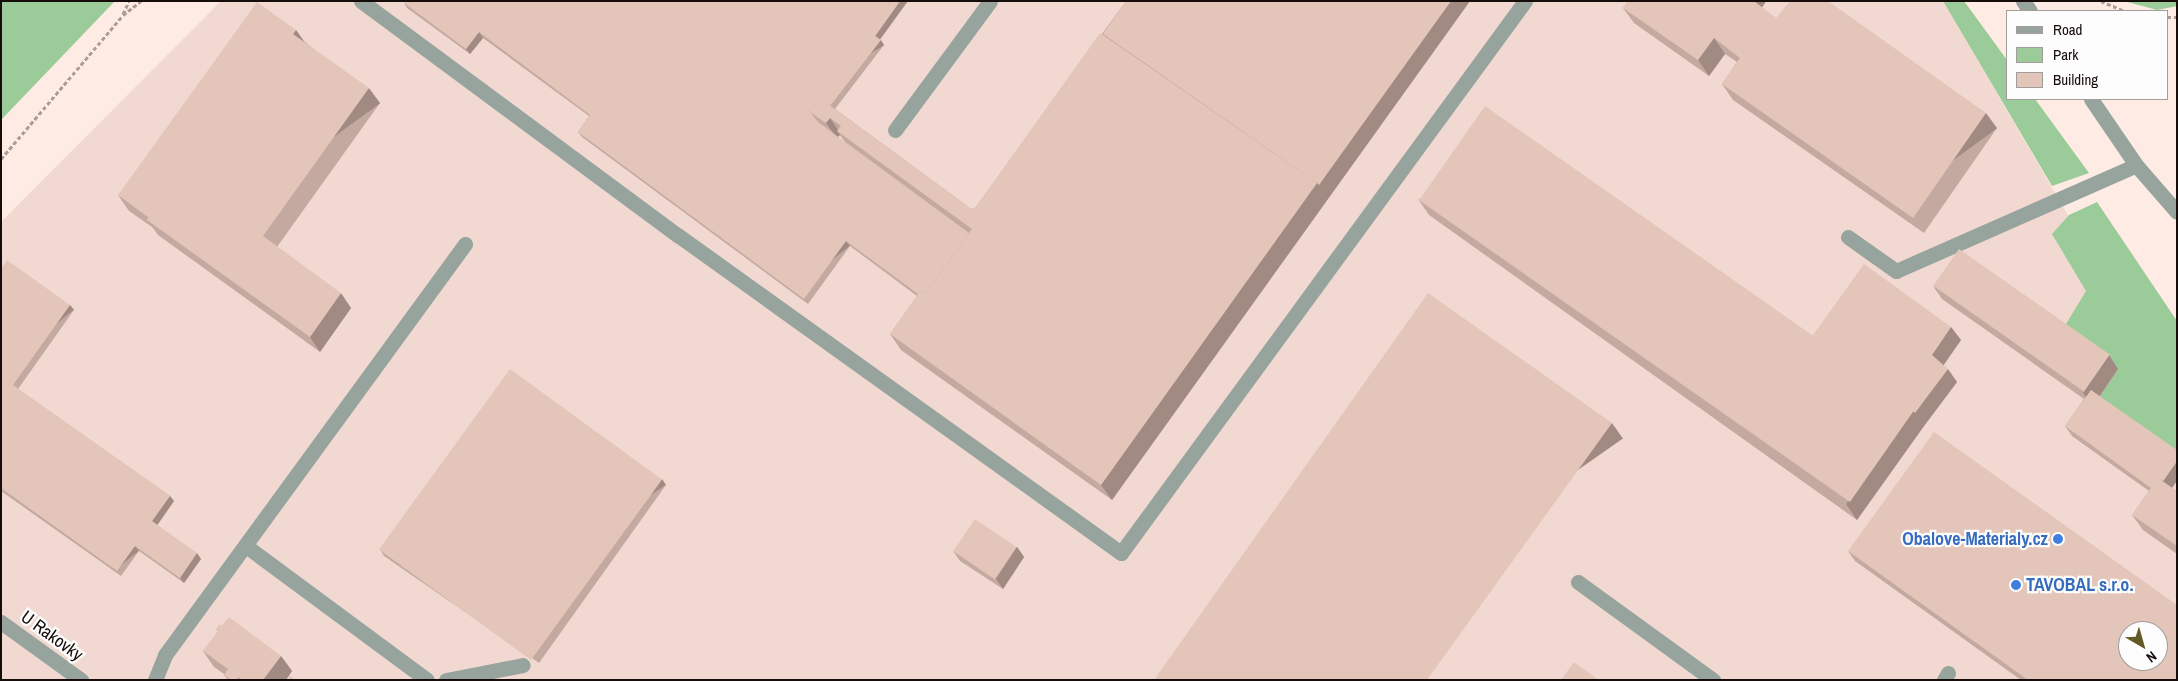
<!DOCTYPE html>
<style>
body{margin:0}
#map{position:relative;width:2178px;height:681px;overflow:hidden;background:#feebe4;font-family:"Archivo Narrow",sans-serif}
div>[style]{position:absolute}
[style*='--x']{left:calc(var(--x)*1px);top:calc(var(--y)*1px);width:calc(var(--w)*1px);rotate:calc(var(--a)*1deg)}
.built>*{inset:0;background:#f1d9d2}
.green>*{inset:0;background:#9acb98}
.path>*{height:3px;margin-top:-1.5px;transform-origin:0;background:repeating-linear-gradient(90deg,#ac9c97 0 4px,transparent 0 6.5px)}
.minor>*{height:15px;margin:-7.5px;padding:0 7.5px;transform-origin:7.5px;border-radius:7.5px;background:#97a49d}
.wall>*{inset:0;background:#c4a9a0}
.shaded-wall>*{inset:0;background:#a08a82;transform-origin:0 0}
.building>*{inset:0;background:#e4c5ba;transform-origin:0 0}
.dots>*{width:14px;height:14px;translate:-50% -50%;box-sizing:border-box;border:2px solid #fdfdfd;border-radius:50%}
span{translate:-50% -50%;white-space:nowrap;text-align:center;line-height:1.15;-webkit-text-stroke:4.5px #fdfdfd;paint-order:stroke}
.shop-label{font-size:18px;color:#366cbe;font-weight:700}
.right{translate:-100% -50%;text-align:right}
.left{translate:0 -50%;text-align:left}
.street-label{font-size:18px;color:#160c09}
.frame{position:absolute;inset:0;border:2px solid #160c09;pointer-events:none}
.legend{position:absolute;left:2006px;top:10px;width:162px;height:90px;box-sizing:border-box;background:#fdfdfd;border:1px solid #a19d9b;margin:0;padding:6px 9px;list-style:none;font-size:15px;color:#160c09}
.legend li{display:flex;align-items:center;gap:10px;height:25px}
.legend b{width:25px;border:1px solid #a19d9b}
.north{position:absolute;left:2118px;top:621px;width:50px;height:50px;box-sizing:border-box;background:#fdfdfd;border:1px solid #a19d9b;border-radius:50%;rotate:142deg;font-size:14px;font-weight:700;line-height:20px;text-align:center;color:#160c09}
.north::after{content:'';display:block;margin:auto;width:18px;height:22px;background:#645a26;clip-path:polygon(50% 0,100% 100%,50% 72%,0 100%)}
</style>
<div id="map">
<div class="built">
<i style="clip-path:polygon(evenodd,221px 1px,1943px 1px,2177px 402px,2177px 680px,1px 680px,1px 222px,221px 1px,2128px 631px,2158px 631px,2158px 661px,2128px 661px,2128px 631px)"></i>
</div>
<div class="green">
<i style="clip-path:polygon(1px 1px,115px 1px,1px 120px)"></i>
<i style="clip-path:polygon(1943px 1px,1964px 1px,2007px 60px,2007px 99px,2035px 99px,2089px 173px,2052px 186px)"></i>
<i style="clip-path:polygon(2124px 1px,2177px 1px,2177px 6px,2157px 10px)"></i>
<i style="clip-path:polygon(2097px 202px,2177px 321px,2177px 455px,2098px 399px,2118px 369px,2063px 329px,2086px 291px,2052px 234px,2069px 215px)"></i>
</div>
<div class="path">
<i style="--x:2101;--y:1;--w:26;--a:23"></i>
<i style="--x:123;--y:14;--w:14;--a:-65"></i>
<i style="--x:2167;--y:17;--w:10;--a:0"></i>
<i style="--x:1;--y:159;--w:189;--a:-49.7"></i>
<i style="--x:123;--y:15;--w:23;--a:-38"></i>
</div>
<div class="minor">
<i style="--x:361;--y:1;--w:395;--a:36.5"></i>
<i style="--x:679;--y:236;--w:544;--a:35.65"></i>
<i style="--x:1121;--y:553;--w:684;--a:-53.8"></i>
<i style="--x:2023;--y:1;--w:12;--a:55"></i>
<i style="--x:2091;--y:99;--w:80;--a:55.7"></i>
<i style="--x:2136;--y:165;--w:62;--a:48.9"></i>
<i style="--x:895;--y:130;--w:160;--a:-53.6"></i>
<i style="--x:1848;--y:237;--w:59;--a:35.3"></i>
<i style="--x:1896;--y:271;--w:262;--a:-23.8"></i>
<i style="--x:246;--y:546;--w:225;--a:36.5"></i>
<i style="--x:1578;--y:582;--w:167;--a:36"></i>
<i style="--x:1;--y:622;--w:99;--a:35.9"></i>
<i style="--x:155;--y:680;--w:27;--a:-68"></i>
<i style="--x:165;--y:655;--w:509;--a:-53.87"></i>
<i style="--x:446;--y:680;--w:78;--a:-11"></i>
<i style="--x:1944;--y:680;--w:8;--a:-60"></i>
</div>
<div class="wall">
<i style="clip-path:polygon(evenodd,1126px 1px,1470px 1px,1112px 500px,901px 350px,890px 334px,917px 296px,850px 246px,808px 304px,582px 137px,578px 132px,589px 116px,483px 38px,470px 54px,407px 8px,404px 3px,880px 40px,884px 45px,835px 109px,970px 208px,975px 208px,1126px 1px,840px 135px,845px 142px,838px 137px,840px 135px)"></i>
<i style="clip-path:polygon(1628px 1px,1766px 1px,1762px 8px,1776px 18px,1997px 128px,1924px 233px,1733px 100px,1722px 84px,1737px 62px,1725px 54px,1709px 76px,1634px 23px,1623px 8px)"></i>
<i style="clip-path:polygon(296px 30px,304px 41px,380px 103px,277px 247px,351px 308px,320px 352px,158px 235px,152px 227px,129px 211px,118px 195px)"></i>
<i style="clip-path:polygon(1418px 199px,1811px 338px,1951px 327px,1961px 340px,1943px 365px,1957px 382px,1924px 426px,1857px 520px,1429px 215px)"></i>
<i style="clip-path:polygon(1px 269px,70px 305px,74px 310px,18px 389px,170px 496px,174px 501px,157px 525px,201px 559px,184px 583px,139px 551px,121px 576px,1px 491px)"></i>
<i style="clip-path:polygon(1933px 286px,2109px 355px,2118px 369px,2100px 396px,2172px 488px,2177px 491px,2177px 554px,2143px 530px,2132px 515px,2149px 491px,2072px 436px,2065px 426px,2084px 399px,1942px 299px)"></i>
<i style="clip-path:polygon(666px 485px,539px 663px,384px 556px,381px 551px)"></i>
<i style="clip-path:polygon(1017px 547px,1024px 557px,1003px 589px,960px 561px,953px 551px)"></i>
<i style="clip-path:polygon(1848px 551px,2177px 680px,2021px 680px,1855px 561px)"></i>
<i style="clip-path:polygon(216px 629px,281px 656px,292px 671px,286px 680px,228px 680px,224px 675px,224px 674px,214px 667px,203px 651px,218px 632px)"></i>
</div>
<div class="shaded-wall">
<i style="clip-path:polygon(900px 1px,908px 1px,879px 41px,875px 36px)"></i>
<i style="clip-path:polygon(1451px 1px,1470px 1px,1112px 500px,1101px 485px,1317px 183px)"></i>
<i style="clip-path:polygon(1751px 1px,1766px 1px,1759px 12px)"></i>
<i style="clip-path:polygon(296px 30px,307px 46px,293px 34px)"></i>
<i style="clip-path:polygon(479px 32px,483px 38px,470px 54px,466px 49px)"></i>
<i style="clip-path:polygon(1714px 38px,1725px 54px,1709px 76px,1698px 60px)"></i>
<i style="left:881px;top:40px;width:6px;height:100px;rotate:59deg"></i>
<i style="left:369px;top:88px;width:19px;height:182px;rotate:54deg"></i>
<i style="left:1986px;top:113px;width:19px;height:128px;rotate:54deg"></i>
<i style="clip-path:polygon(830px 118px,840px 133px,837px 131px,840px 135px,837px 138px,826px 123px)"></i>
<i style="left:846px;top:241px;width:6px;height:72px;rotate:51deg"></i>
<i style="clip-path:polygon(341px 293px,351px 308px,320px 352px,310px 337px)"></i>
<i style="left:70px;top:305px;width:6px;height:98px;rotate:51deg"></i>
<i style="clip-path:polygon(1951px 327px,1961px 340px,1941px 369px,1932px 355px)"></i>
<i style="clip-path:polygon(2109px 355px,2118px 369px,2093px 406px,2083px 393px)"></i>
<i style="clip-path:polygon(1948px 369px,1957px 382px,1924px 426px,1857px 520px,1846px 504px,1913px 411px)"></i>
<i style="left:1612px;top:423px;width:19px;height:317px;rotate:55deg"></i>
<i style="clip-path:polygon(2177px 461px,2177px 481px,2163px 501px,2156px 491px)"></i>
<i style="left:662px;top:479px;width:7px;height:219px;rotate:56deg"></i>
<i style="clip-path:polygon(170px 496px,174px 501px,156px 527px,152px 521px)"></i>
<i style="left:135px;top:546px;width:6px;height:31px;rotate:51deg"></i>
<i style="clip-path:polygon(1017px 547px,1024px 557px,1003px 589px,996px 579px)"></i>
<i style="clip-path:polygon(197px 553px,201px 559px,184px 583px,180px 578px)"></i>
<i style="clip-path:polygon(281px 656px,292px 671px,286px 680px,263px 680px)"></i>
</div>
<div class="building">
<i style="clip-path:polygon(405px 1px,900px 1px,875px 36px,881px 40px,830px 106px,825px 102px,819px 100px,810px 112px,818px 122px,969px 233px,925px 294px,920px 291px,918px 294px,846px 241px,804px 299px,578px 132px,590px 115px,479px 32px,466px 49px,404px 3px)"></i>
<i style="clip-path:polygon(1126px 1px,1451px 1px,1319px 185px,1317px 183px,1103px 34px)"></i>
<i style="clip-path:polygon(1628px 1px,1754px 1px,1776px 18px,1790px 1px,1828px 1px,1986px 113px,1913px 218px,1722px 84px,1740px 58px,1714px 38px,1698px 60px,1623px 8px)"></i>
<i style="clip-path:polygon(257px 2px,296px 30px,293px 34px,369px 88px,263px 236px,341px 293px,310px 337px,147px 220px,148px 217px,118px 195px)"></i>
<i style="clip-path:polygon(1100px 33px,1317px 183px,1101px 485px,890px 334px,920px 291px,925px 294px,972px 229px,837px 131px,841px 126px,830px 118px,826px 123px,810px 112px,819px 100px,825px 102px,970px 208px,975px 208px)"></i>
<i style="left:1485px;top:106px;width:526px;height:115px;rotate:35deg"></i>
<i style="left:1959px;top:249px;width:184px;height:45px;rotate:35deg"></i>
<i style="clip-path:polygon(7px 260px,70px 305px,13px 385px,170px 496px,152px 521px,197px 553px,180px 578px,135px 546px,117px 571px,1px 488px,1px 269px)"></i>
<i style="clip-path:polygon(1864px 264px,1951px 327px,1932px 355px,1948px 369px,1915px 413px,1913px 411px,1811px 338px)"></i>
<i style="clip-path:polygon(1428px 293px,1612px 423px,1427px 680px,1154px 680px)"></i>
<i style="left:510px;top:369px;width:188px;height:223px;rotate:36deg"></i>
<i style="clip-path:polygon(2091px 390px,2177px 450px,2177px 461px,2163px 481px,2158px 478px,2151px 488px,2065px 426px)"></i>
<i style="clip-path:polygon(evenodd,1934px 432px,2177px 605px,2177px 680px,2028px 680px,1848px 551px,1934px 432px,2128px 631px,2158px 631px,2158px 661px,2128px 661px,2128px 631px)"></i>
<i style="clip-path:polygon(2158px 478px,2177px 491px,2177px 546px,2132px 515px)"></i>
<i style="left:975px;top:519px;width:50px;height:39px;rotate:34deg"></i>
<i style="clip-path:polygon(229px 617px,281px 656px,263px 680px,242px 680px,238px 677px,237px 680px,231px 680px,224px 675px,228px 669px,203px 651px,218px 631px,216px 629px,219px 624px,221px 626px)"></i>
<i style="clip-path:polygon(1574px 662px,1599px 680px,1561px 680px)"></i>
<i style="clip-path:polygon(290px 676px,295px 680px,287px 680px)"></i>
</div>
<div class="dots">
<i style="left:2058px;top:539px;background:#3f7fe0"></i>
<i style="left:2016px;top:585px;background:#3f7fe0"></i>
</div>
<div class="shop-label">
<span class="right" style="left:2048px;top:539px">Obalove-Materialy.cz</span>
<span class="left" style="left:2026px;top:585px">TAVOBAL s.r.o.</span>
</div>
<div class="street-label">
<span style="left:52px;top:636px;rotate:36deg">U Rakovky</span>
</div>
<div class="frame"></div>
<ul class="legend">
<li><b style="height:6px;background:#97a49d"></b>Road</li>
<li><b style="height:14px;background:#9acb98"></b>Park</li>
<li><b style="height:14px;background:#e4c5ba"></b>Building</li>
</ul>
<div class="north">N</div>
</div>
